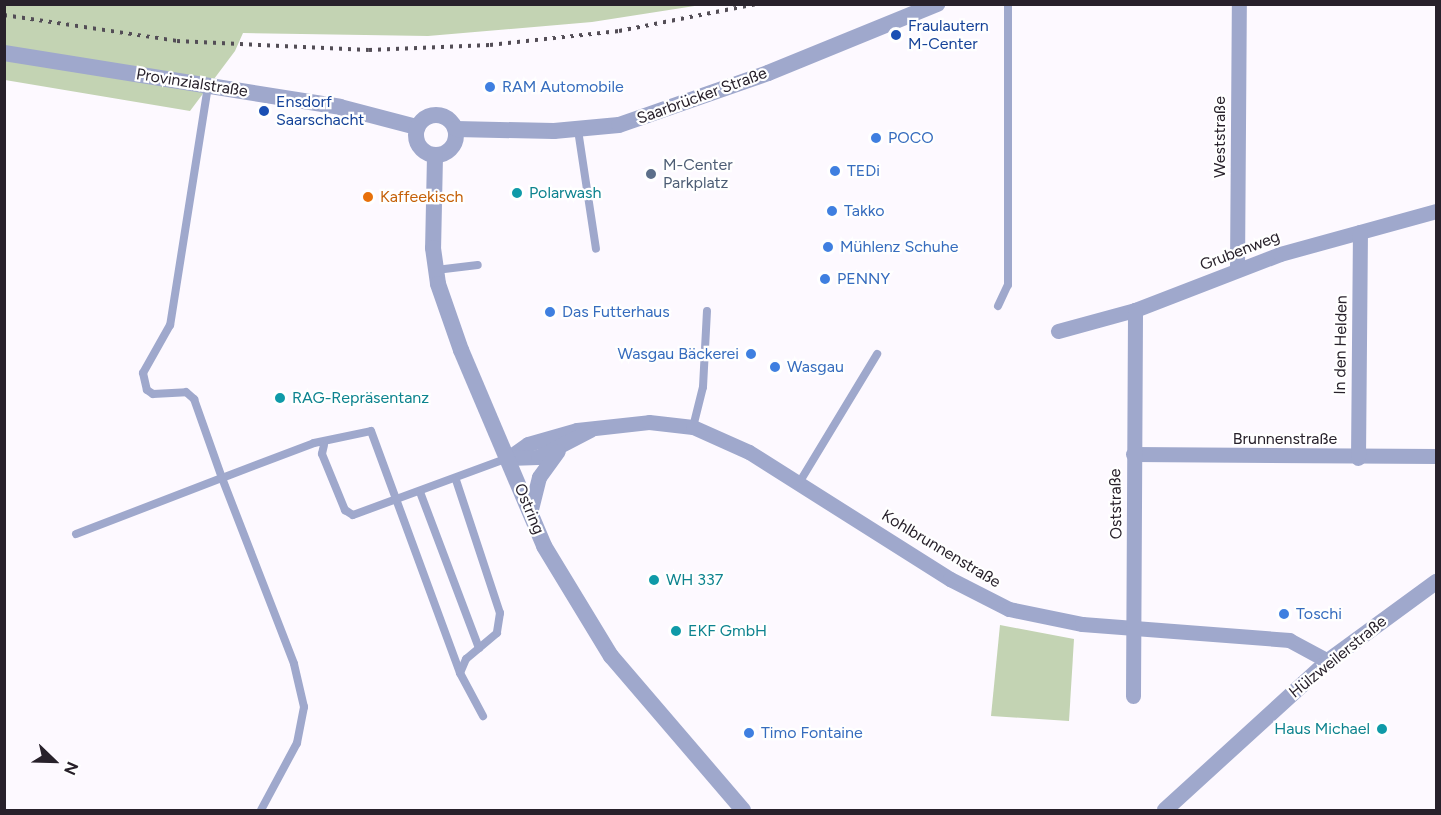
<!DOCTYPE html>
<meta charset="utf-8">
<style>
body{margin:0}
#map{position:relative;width:1441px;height:815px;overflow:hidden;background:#fdf9ff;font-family:Figtree,sans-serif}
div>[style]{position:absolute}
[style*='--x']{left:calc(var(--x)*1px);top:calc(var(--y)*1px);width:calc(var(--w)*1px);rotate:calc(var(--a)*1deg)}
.green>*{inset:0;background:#c3d3b3}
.service>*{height:8px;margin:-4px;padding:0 4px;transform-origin:4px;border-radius:4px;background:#9fa8cc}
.minor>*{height:15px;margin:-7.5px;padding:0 7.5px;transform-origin:7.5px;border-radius:7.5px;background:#9fa8cc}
.tertiary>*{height:16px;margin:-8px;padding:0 8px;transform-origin:8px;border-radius:8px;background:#9fa8cc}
.tertiary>.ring{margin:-8px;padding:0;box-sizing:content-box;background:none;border:16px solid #9fa8cc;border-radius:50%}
.rail>*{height:4px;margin-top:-2px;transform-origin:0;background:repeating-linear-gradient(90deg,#534d56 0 3px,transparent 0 9px)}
.dots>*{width:16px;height:16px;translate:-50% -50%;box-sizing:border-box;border:3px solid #fff;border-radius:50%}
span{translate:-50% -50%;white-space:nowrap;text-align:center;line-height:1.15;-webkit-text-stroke:4.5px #fff;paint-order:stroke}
.transit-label{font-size:16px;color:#164399}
.left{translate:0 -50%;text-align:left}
.street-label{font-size:16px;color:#28212b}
.shop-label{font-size:16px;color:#366cbe}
.right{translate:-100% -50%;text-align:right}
.service-label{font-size:16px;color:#4e5e75}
.culture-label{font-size:16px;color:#0d838f}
.food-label{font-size:16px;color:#c56008}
.frame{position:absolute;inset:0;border:6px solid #28212b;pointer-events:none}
.north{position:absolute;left:24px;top:731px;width:60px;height:60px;-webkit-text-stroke:4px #fff;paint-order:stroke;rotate:113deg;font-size:16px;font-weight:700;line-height:24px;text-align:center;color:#28212b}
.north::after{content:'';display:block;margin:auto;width:21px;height:27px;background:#28212b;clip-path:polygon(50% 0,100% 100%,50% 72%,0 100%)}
</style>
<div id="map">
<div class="green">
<i style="clip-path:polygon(4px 5px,701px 5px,592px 22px,428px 36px,243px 33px,235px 51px,190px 111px,5px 80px)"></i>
<i style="clip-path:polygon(1000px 625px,1074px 639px,1069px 721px,991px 716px)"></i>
</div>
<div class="service">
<i style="--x:208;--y:86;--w:242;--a:99"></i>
<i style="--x:170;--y:325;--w:55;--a:119.4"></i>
<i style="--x:143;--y:373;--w:17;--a:77"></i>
<i style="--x:147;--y:390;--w:7;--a:34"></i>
<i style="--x:153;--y:394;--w:33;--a:-3"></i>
<i style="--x:186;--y:392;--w:11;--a:41"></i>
<i style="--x:194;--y:399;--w:84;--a:70.5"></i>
<i style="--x:222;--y:478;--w:98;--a:-20.8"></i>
<i style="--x:314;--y:443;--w:58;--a:-11.9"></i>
<i style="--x:371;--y:431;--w:258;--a:69.8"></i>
<i style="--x:578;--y:130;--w:120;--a:81.4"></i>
<i style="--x:436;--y:270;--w:42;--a:-6.8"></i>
<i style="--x:998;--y:306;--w:23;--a:-65"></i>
<i style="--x:1008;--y:285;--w:281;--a:-90"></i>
<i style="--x:693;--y:427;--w:41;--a:-76"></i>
<i style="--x:703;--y:387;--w:76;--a:-87"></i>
<i style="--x:324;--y:445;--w:9;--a:103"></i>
<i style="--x:322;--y:454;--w:61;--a:67.7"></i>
<i style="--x:345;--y:510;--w:9;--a:32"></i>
<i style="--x:353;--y:515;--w:165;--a:-20.2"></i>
<i style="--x:456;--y:480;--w:140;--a:71.7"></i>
<i style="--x:500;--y:613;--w:20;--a:99"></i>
<i style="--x:497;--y:633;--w:40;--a:140"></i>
<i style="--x:466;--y:659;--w:15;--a:113"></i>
<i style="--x:460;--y:673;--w:49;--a:61.9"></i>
<i style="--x:799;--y:483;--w:151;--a:-58.8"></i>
<i style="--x:420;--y:492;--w:167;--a:69.3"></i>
<i style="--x:76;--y:534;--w:156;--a:-21"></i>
<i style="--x:222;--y:478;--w:199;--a:68.8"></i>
<i style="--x:294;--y:664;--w:44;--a:76.9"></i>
<i style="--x:304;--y:707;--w:37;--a:101"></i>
<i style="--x:297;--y:743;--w:76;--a:118.2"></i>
</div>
<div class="minor">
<i style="--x:1237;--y:270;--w:266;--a:-89.6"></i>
<i style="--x:1058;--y:331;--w:80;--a:-15.3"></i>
<i style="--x:1135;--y:310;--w:155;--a:-21.1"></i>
<i style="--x:1280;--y:254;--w:162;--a:-15.4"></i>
<i style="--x:1133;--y:454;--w:303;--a:0.4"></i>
<i style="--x:508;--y:458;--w:24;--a:-35"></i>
<i style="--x:528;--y:444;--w:51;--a:-15.9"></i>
<i style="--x:577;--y:430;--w:72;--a:-6.3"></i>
<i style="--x:649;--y:422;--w:44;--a:6.5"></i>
<i style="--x:693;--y:427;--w:61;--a:24.1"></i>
<i style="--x:749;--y:452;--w:238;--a:32.3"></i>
<i style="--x:950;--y:579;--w:66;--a:27"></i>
<i style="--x:1009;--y:609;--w:75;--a:11.6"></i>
<i style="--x:1082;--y:624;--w:208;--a:4.4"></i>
<i style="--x:1289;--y:640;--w:44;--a:28.3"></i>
<i style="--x:508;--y:458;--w:30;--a:-2"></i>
<i style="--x:538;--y:457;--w:59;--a:-27.4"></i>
<i style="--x:1358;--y:458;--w:226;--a:-89.5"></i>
<i style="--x:530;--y:513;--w:37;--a:-76"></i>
<i style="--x:539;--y:477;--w:32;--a:-54"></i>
<i style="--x:1133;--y:696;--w:386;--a:-89.7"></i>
</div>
<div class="tertiary">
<i style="--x:4;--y:53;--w:340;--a:9.1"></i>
<i style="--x:340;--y:107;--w:80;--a:14.6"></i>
<i class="ring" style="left:416px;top:115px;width:24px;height:24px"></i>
<i style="--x:456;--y:129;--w:98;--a:1.2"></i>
<i style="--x:554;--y:131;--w:65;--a:-5.3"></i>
<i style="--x:619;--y:125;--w:158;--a:-19.2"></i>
<i style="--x:768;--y:73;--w:183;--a:-22.2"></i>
<i style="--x:435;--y:156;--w:92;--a:91.2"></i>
<i style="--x:433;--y:248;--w:36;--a:82"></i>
<i style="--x:438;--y:284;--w:70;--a:70.8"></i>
<i style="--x:461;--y:350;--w:213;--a:67"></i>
<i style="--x:544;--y:546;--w:129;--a:58.7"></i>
<i style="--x:611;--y:656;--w:203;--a:49.4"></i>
<i style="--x:1165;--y:810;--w:221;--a:-42.4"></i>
<i style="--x:1328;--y:661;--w:134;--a:-36.2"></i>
</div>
<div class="rail">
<i style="--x:4;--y:15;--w:175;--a:8.5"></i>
<i style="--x:177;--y:41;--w:192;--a:2.7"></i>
<i style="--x:369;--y:50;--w:121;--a:-2.4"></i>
<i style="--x:490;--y:45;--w:130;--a:-6.2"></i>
<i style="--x:619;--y:31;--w:140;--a:-11.1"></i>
</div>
<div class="dots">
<i style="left:896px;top:35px;background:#1a4fb4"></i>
<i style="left:490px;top:87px;background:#3f7fe0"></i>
<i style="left:264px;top:111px;background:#1a4fb4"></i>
<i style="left:876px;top:138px;background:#3f7fe0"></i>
<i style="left:835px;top:171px;background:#3f7fe0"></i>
<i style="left:651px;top:174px;background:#5c6f8a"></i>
<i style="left:517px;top:193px;background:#0f9aa8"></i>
<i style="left:368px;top:197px;background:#e8710a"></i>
<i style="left:832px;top:211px;background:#3f7fe0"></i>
<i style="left:828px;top:247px;background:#3f7fe0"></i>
<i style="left:825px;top:279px;background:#3f7fe0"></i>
<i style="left:550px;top:312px;background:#3f7fe0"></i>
<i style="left:751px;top:354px;background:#3f7fe0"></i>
<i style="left:775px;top:367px;background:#3f7fe0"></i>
<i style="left:280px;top:398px;background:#0f9aa8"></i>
<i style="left:654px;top:580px;background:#0f9aa8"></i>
<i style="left:1284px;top:614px;background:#3f7fe0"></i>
<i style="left:676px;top:631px;background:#0f9aa8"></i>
<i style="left:1382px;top:729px;background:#0f9aa8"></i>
<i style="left:749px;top:733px;background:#3f7fe0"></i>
</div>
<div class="transit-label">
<span class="left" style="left:908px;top:35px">Fraulautern<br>M-Center</span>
<span class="left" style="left:276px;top:111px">Ensdorf<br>Saarschacht</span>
</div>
<div class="street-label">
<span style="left:192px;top:83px;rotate:9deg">Provinzialstraße</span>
<span style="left:702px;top:96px;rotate:-20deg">Saarbrücker Straße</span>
<span style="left:1220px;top:137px;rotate:-90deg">Weststraße</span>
<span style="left:1240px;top:251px;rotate:-21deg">Grubenweg</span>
<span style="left:1341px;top:345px;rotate:-89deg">In den Helden</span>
<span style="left:1285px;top:439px">Brunnenstraße</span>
<span style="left:1116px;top:504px;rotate:-91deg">Oststraße</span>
<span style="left:529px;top:509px;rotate:67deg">Ostring</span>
<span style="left:941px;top:549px;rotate:31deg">Kohlbrunnenstraße</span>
<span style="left:1338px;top:657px;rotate:-39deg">Hülzweilerstraße</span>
</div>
<div class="shop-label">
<span class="left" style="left:502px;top:87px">RAM Automobile</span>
<span class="left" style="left:888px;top:138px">POCO</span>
<span class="left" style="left:847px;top:171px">TEDi</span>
<span class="left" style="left:844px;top:211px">Takko</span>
<span class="left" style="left:840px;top:247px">Mühlenz Schuhe</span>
<span class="left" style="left:837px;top:279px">PENNY</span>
<span class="left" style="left:562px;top:312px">Das Futterhaus</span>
<span class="right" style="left:739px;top:354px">Wasgau Bäckerei</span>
<span class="left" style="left:787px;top:367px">Wasgau</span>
<span class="left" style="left:1296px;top:614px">Toschi</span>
<span class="left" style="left:761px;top:733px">Timo Fontaine</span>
</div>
<div class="service-label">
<span class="left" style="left:663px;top:174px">M-Center<br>Parkplatz</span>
</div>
<div class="culture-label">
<span class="left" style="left:529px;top:193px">Polarwash</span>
<span class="left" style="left:292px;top:398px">RAG-Repräsentanz</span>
<span class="left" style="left:666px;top:580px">WH 337</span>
<span class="left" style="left:688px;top:631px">EKF GmbH</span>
<span class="right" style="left:1370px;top:729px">Haus Michael</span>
</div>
<div class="food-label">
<span class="left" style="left:380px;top:197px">Kaffeekisch</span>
</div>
<div class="frame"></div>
<div class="north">N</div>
</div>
